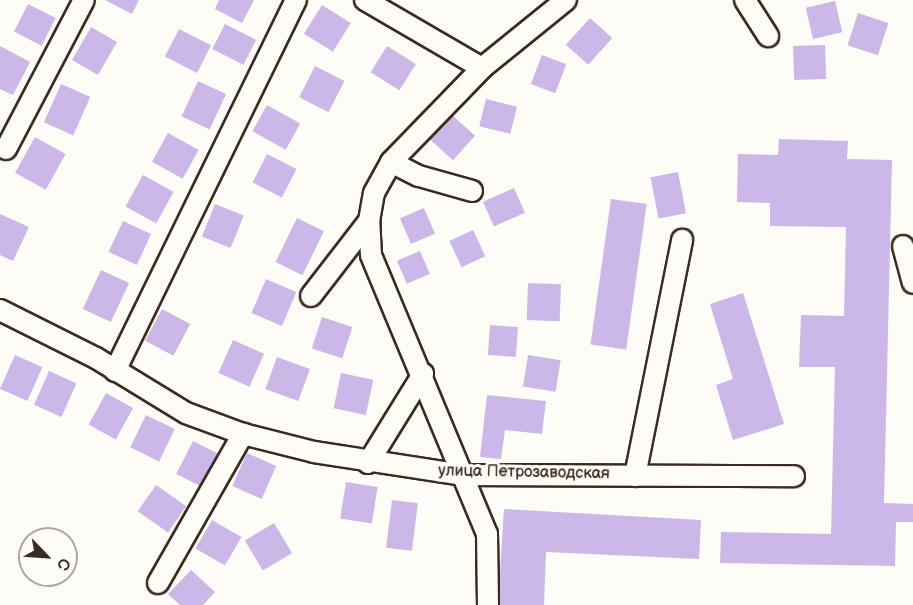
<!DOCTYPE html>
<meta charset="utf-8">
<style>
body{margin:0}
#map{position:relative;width:913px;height:605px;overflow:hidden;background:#fdfcf7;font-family:"Balsamiq Sans",sans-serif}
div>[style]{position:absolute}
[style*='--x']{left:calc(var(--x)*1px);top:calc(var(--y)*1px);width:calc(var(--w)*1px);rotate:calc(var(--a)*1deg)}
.building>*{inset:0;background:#cbb8e8;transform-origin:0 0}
.roads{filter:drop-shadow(2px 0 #3b2a1e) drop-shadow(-2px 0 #3b2a1e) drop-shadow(0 2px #3b2a1e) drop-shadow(0 -2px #3b2a1e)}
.minor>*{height:20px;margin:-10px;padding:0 10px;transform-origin:10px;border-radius:10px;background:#fdfcf7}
span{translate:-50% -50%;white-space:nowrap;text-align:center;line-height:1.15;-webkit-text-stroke:6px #fdfcf7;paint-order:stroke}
.street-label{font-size:16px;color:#3b2a1e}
.north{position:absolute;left:18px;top:527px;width:60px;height:60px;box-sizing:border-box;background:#fdfcf7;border:2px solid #afa8a0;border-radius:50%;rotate:115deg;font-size:16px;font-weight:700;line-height:24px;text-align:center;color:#3b2a1e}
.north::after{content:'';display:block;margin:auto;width:21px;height:27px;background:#3b2a1e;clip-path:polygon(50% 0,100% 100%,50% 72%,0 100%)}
</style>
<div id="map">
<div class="building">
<i style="clip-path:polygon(105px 0,139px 0,132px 14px)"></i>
<i style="clip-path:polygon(219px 0,254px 0,242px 23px,215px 9px)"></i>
<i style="left:835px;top:1px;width:32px;height:30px;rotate:77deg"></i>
<i style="left:28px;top:4px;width:31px;height:31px;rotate:27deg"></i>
<i style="left:322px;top:5px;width:34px;height:34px;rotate:32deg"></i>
<i style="left:858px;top:13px;width:32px;height:34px;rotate:18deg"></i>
<i style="left:590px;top:18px;width:30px;height:36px;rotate:42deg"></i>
<i style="left:225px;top:24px;width:35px;height:28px;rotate:27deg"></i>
<i style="left:91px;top:27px;width:30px;height:38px;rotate:30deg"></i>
<i style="left:179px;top:29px;width:36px;height:31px;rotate:27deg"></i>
<i style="left:825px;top:45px;width:34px;height:32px;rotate:88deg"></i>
<i style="clip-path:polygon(0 46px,30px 62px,13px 95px,0 89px)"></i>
<i style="left:387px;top:46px;width:34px;height:31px;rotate:32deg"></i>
<i style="left:542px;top:55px;width:26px;height:31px;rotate:21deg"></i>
<i style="left:315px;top:66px;width:33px;height:35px;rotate:27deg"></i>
<i style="left:198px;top:81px;width:31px;height:39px;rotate:25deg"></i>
<i style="left:61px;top:84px;width:32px;height:42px;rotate:24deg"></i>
<i style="left:486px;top:99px;width:32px;height:28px;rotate:14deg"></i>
<i style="left:267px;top:105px;width:38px;height:30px;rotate:29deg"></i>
<i style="left:452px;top:115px;width:31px;height:33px;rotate:42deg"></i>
<i style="left:168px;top:133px;width:35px;height:33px;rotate:29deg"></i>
<i style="left:35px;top:137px;width:35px;height:41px;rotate:29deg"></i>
<i style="clip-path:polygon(779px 139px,848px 141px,847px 159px,892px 160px,884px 503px,913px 504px,913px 522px,896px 522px,895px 566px,720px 563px,721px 532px,831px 534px,835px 367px,799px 367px,801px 315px,844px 316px,846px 227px,770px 226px,770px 203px,737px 202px,738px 154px,778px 155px)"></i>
<i style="left:267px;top:154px;width:33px;height:32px;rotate:27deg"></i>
<i style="left:678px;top:172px;width:42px;height:28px;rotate:79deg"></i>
<i style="left:143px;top:175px;width:35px;height:36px;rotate:29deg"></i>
<i style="left:514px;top:188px;width:27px;height:34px;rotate:66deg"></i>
<i style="left:611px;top:199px;width:36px;height:147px;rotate:8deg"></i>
<i style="left:215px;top:204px;width:31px;height:35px;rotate:22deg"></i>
<i style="left:424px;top:208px;width:28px;height:26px;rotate:67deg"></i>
<i style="clip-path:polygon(0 214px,29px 227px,13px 261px,0 255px)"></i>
<i style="left:297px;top:218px;width:30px;height:49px;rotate:26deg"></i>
<i style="left:123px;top:221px;width:31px;height:34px;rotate:25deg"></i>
<i style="left:473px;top:230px;width:29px;height:26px;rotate:65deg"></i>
<i style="left:420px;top:251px;width:25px;height:25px;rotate:67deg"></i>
<i style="left:101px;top:270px;width:31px;height:43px;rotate:25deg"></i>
<i style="left:266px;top:279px;width:33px;height:37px;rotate:23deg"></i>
<i style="left:528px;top:283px;width:33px;height:37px;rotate:2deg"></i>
<i style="clip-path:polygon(743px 293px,784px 424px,733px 440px,716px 385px,733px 379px,710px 304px)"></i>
<i style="left:162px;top:309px;width:32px;height:36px;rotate:28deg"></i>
<i style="left:322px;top:317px;width:32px;height:33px;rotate:18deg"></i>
<i style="left:490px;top:325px;width:28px;height:30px;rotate:4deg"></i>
<i style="left:233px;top:340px;width:34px;height:36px;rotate:24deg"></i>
<i style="left:15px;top:355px;width:30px;height:37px;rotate:24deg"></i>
<i style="left:528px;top:355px;width:33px;height:32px;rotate:9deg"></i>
<i style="left:277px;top:357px;width:35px;height:34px;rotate:20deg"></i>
<i style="left:49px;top:371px;width:30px;height:37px;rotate:24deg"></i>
<i style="left:341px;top:373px;width:33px;height:36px;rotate:12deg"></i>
<i style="left:106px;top:393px;width:31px;height:36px;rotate:29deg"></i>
<i style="clip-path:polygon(487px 395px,546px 401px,542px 434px,505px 430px,501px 459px,480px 457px)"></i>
<i style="left:146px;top:415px;width:32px;height:36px;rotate:26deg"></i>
<i style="left:193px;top:441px;width:30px;height:37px;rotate:27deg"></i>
<i style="left:247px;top:453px;width:32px;height:36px;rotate:24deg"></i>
<i style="left:346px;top:482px;width:32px;height:37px;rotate:9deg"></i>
<i style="left:156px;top:485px;width:37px;height:32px;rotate:35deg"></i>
<i style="left:392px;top:500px;width:26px;height:48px;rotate:7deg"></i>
<i style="clip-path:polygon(504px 509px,701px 520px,699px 559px,546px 552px,544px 605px,498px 605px)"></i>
<i style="left:212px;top:520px;width:34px;height:33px;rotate:30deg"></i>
<i style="left:274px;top:523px;width:35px;height:34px;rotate:59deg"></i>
<i style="clip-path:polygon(191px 570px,215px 592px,203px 605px,180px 605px,168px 594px)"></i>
</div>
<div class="roads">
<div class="minor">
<i style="--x:365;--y:0;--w:135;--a:30.2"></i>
<i style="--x:745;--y:0;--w:43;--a:57.4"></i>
<i style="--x:6;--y:149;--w:168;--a:-62.4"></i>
<i style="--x:391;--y:162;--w:31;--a:27"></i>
<i style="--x:419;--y:176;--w:55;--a:15.8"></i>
<i style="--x:903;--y:246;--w:38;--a:75"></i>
<i style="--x:311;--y:296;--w:95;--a:-52.3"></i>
<i style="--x:0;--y:310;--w:107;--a:26.6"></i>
<i style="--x:96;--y:358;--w:105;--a:31.4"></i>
<i style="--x:186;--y:413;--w:61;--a:20.2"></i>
<i style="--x:243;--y:434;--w:73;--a:14.2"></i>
<i style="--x:314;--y:452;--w:150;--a:8.8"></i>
<i style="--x:462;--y:475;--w:332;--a:0.2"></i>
<i style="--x:115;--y:371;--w:413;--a:-64"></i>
<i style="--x:368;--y:463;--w:105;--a:-58.3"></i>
<i style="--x:635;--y:476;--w:241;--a:-78.7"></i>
<i style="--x:158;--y:583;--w:172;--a:-60.3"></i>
<i style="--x:488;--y:605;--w:71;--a:-90.8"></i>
<i style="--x:487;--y:534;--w:302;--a:-112.6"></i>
<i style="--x:371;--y:255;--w:34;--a:-93"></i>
<i style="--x:369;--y:221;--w:28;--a:-80"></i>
<i style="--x:374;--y:193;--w:35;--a:-61"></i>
<i style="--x:391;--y:162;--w:131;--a:-45.9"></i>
<i style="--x:482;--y:68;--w:108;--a:-39"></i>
</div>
</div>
<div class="street-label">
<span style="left:524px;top:473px;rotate:1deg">улица Петрозаводская</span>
</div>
<div class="north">С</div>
</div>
